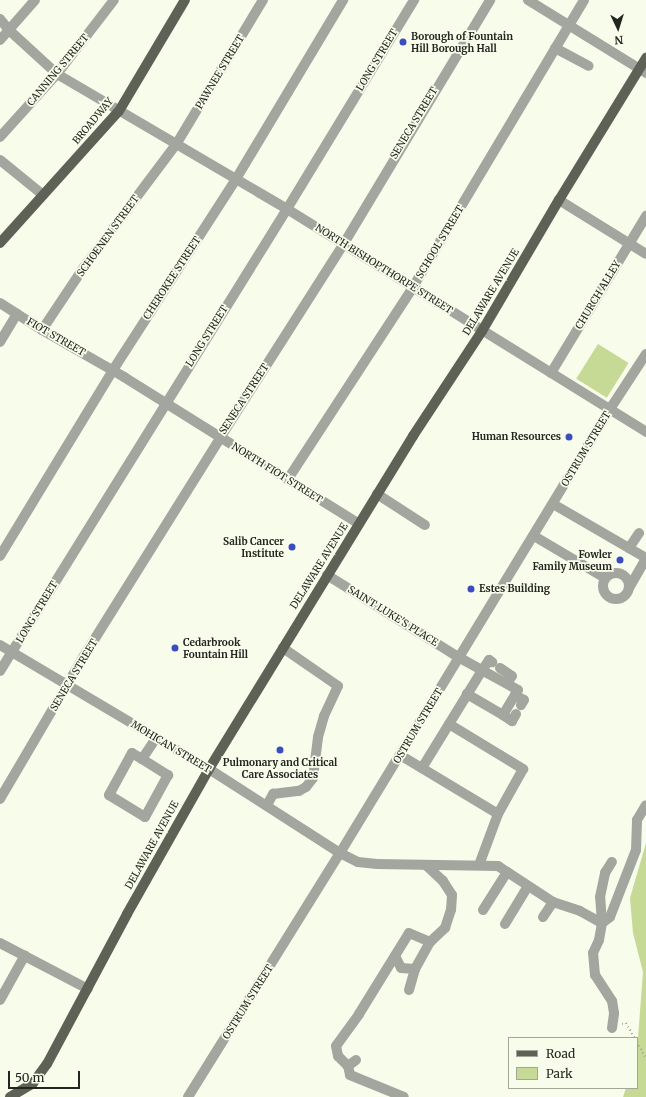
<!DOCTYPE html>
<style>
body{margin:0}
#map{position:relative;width:646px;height:1097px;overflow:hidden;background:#f7fceb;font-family:Merriweather,serif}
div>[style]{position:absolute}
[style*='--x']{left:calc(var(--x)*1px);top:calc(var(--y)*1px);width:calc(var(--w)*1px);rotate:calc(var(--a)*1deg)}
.green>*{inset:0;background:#c6d995;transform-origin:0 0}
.path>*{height:1.5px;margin-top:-0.75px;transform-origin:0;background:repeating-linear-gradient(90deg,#a5a99c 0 1px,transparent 0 4px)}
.minor>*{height:10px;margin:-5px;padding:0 5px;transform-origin:5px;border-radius:5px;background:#a3a69f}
.minor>.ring{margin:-5px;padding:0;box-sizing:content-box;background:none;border:10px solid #a3a69f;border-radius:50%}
.major>*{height:10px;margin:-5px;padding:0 5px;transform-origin:5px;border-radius:5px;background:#5e6155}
.dots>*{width:11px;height:11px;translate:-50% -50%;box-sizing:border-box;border:2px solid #f7fceb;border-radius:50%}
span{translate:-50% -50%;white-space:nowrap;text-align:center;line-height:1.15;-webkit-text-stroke:3.5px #f7fceb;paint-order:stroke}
.poi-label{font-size:10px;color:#23251f;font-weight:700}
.left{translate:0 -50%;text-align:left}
.right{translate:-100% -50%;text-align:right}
.street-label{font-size:10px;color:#23251f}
.legend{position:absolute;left:508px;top:1037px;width:130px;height:52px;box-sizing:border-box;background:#f7fceb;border:1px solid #a2a699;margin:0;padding:5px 7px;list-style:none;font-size:12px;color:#23251f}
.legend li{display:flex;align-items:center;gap:8px;height:20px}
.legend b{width:20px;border:1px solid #a2a699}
.north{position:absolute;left:598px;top:8px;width:40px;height:40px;-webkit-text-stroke:3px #f7fceb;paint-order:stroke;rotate:176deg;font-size:11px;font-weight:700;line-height:16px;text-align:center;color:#23251f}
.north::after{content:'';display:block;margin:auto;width:14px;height:18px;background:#23251f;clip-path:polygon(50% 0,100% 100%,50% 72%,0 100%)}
.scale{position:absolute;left:8px;top:1071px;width:72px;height:18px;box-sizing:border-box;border:2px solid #23251f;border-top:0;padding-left:5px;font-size:12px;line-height:14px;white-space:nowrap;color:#23251f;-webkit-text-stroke:3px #f7fceb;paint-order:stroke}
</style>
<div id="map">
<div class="green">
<i style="left:598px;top:344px;width:36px;height:41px;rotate:32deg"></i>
<i style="clip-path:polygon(646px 843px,646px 1097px,623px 1097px,626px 1088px,637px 1088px,637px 1051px,643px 972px,633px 933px,630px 898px)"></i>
</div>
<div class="path">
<i style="--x:622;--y:1024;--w:4;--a:-14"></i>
<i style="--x:626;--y:1023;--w:17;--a:59"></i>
<i style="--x:637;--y:1042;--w:18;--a:61"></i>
</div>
<div class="minor">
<i style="--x:528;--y:0;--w:139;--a:31.7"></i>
<i style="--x:0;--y:19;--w:14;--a:51"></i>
<i style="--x:9;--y:30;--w:65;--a:42.5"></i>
<i style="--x:57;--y:74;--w:267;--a:30.4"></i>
<i style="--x:287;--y:209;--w:423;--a:31.8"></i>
<i style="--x:0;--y:40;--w:53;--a:-48.8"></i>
<i style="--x:555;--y:48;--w:38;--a:28"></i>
<i style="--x:0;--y:137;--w:85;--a:-47.9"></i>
<i style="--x:57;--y:74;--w:93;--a:-52.4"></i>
<i style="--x:0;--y:160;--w:55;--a:39.1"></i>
<i style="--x:559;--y:200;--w:102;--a:31.8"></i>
<i style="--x:0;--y:303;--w:50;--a:32.7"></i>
<i style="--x:42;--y:330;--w:95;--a:29.8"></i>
<i style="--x:124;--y:377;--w:277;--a:32"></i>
<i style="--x:42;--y:330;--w:76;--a:-56.3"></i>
<i style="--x:84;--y:267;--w:155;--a:-53.1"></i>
<i style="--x:177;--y:143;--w:167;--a:-59"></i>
<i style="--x:0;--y:342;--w:33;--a:-59"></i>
<i style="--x:551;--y:373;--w:184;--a:-58.8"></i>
<i style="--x:288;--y:479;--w:229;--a:-56.9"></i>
<i style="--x:413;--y:287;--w:334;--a:-59.2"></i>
<i style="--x:377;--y:494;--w:57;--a:32.9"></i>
<i style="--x:553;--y:504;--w:108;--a:30.1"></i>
<i style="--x:534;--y:536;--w:82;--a:30.6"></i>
<i style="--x:629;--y:548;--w:18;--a:-56"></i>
<i style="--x:0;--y:556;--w:218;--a:-58.7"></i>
<i style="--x:113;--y:370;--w:227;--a:-57.2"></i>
<i style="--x:236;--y:179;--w:209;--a:-59.1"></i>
<i class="ring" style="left:603px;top:573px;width:16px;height:16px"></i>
<i style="--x:327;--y:575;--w:157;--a:32"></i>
<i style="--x:460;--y:658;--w:66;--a:28.9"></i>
<i style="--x:518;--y:690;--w:29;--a:121"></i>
<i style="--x:503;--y:715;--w:42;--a:-149.7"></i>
<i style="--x:629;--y:588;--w:34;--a:-60"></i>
<i style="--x:0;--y:645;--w:243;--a:30.7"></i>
<i style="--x:209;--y:769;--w:156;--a:32.7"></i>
<i style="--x:340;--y:853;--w:20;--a:27"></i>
<i style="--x:358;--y:862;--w:19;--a:6"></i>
<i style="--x:377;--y:864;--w:121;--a:0.9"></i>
<i style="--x:498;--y:866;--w:66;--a:33.2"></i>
<i style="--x:553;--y:902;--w:28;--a:18"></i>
<i style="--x:580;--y:911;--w:25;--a:29"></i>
<i style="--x:500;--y:668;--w:14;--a:34"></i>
<i style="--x:512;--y:676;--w:9;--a:126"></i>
<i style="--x:0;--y:671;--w:544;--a:-58.15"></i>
<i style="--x:287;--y:209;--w:245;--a:-58.7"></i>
<i style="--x:515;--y:695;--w:10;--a:29"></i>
<i style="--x:524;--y:700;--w:6;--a:121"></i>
<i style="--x:503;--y:715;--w:11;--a:34"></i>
<i style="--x:512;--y:721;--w:8;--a:-60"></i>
<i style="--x:449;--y:724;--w:87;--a:31.3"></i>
<i style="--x:523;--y:769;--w:51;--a:119.1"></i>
<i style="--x:498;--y:814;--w:54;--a:110.4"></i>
<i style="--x:400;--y:755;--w:114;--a:31"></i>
<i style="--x:142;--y:759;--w:31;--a:32"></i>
<i style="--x:168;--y:775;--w:48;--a:118.7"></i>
<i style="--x:145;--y:817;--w:42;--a:-148.6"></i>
<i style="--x:109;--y:795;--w:48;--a:-61.3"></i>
<i style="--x:132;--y:753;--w:12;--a:31"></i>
<i style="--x:142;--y:759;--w:25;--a:-56"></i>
<i style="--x:422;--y:768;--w:116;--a:-58.4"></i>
<i style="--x:483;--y:669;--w:11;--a:-56"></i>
<i style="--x:489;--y:660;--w:4;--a:34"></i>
<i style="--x:0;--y:799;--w:166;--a:-59.6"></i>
<i style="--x:84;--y:656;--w:257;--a:-58"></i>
<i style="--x:220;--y:438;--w:229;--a:-57.5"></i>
<i style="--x:343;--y:245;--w:286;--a:-59"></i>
<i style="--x:267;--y:805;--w:13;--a:-61"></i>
<i style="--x:273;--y:794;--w:26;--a:-7"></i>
<i style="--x:299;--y:791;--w:8;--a:-30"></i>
<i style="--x:306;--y:787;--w:11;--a:-52"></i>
<i style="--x:313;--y:778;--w:41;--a:-83"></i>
<i style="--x:318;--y:737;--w:22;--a:-74"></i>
<i style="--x:324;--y:716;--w:33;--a:-65"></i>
<i style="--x:338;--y:686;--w:67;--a:-145.4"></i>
<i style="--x:483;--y:910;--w:45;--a:-57.7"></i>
<i style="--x:543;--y:917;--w:18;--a:-56"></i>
<i style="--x:602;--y:923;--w:10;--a:-37"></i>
<i style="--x:610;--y:917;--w:72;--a:-68.8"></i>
<i style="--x:636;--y:850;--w:30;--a:-88"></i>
<i style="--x:637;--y:820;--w:17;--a:-59"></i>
<i style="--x:505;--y:924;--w:44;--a:-58.8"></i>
<i style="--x:0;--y:943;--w:99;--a:27.6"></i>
<i style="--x:395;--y:956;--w:13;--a:63"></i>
<i style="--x:401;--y:968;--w:14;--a:4"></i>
<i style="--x:409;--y:990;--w:22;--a:-74"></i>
<i style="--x:415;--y:969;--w:31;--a:-61"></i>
<i style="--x:430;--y:942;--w:21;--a:-43"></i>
<i style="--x:445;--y:928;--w:19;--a:-72"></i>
<i style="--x:451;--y:910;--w:15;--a:-86"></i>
<i style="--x:452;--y:895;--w:17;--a:-123"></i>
<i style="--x:443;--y:881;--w:23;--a:-137"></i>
<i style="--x:0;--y:1000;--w:51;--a:-60.9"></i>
<i style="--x:612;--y:1028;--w:15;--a:-82"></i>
<i style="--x:614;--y:1013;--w:12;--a:-99"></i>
<i style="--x:612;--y:1001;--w:31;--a:-123"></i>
<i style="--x:595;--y:975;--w:22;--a:-95"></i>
<i style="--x:593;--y:953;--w:14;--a:-65"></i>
<i style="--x:599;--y:940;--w:17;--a:-80"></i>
<i style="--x:602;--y:923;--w:26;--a:-94"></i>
<i style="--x:600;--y:897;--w:25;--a:-78"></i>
<i style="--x:605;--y:873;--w:13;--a:-58"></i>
<i style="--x:356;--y:1060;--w:10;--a:143"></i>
<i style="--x:348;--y:1066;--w:14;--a:-135"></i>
<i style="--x:338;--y:1056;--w:10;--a:-101"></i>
<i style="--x:336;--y:1046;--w:39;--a:-54"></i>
<i style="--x:359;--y:1014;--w:95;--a:-58.3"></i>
<i style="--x:409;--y:933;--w:23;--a:23"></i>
<i style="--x:348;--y:1066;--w:9;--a:77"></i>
<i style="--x:350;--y:1075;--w:58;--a:22.2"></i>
<i style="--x:188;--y:1097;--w:287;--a:-58.1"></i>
<i style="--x:340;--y:853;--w:520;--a:-58.7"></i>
<i style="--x:610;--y:409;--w:66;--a:-56.8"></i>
</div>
<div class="major">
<i style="--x:0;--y:243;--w:178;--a:-48"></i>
<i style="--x:119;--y:111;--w:129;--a:-59.3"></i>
<i style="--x:10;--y:1097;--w:27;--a:-31"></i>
<i style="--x:33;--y:1083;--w:24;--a:-54"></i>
<i style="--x:47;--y:1064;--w:170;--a:-61.9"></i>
<i style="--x:127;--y:914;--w:167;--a:-60.5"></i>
<i style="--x:209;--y:769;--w:391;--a:-58.5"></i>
<i style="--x:413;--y:436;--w:126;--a:-56.7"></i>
<i style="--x:482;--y:331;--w:152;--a:-59.6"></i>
<i style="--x:559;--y:200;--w:167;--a:-58.5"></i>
</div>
<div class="dots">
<i style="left:403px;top:42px;background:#3a4dc0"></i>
<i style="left:569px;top:437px;background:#3a4dc0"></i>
<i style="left:292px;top:547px;background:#3a4dc0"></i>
<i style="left:620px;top:560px;background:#3a4dc0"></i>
<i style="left:471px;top:589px;background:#3a4dc0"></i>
<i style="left:175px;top:648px;background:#3a4dc0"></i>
<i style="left:280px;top:750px;background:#3a4dc0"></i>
</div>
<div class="poi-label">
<span class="left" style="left:411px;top:42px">Borough of Fountain<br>Hill Borough Hall</span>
<span class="right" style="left:561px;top:437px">Human Resources</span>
<span class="right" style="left:284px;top:547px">Salib Cancer<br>Institute</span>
<span class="right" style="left:612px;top:560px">Fowler<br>Family Museum</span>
<span class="left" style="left:479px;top:589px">Estes Building</span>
<span class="left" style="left:183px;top:648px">Cedarbrook<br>Fountain Hill</span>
<span style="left:280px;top:768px">Pulmonary and Critical<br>Care Associates</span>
</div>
<div class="street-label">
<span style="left:377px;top:60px;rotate:-59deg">LONG STREET</span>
<span style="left:58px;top:70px;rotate:-50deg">CANNING STREET</span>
<span style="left:220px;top:72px;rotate:-59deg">PAWNEE STREET</span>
<span style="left:93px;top:121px;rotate:-50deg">BROADWAY</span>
<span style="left:414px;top:123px;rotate:-59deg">SENECA STREET</span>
<span style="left:108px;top:236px;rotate:-54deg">SCHOENEN STREET</span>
<span style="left:440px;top:242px;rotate:-59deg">SCHOOL STREET</span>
<span style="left:384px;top:269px;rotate:32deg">NORTH BISHOPTHORPE STREET</span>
<span style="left:172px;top:278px;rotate:-57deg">CHEROKEE STREET</span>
<span style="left:491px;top:292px;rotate:-59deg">DELAWARE AVENUE</span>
<span style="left:598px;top:295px;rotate:-59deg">CHURCH ALLEY</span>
<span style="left:207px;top:336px;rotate:-58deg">LONG STREET</span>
<span style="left:56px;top:337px;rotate:30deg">FIOT STREET</span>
<span style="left:244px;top:399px;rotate:-57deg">SENECA STREET</span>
<span style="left:586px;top:449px;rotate:-59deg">OSTRUM STREET</span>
<span style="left:277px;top:473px;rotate:32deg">NORTH FIOT STREET</span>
<span style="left:319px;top:566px;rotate:-58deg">DELAWARE AVENUE</span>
<span style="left:37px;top:612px;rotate:-59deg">LONG STREET</span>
<span style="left:393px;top:616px;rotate:32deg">SAINT LUKE'S PLACE</span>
<span style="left:74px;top:675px;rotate:-59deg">SENECA STREET</span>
<span style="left:418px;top:726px;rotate:-59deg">OSTRUM STREET</span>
<span style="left:171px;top:747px;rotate:31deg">MOHICAN STREET</span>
<span style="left:152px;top:845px;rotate:-61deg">DELAWARE AVENUE</span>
<span style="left:248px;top:1002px;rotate:-58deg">OSTRUM STREET</span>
</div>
<ul class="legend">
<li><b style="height:5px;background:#5e6155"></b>Road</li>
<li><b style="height:11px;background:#c6d995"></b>Park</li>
</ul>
<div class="north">N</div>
<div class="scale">50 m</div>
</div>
